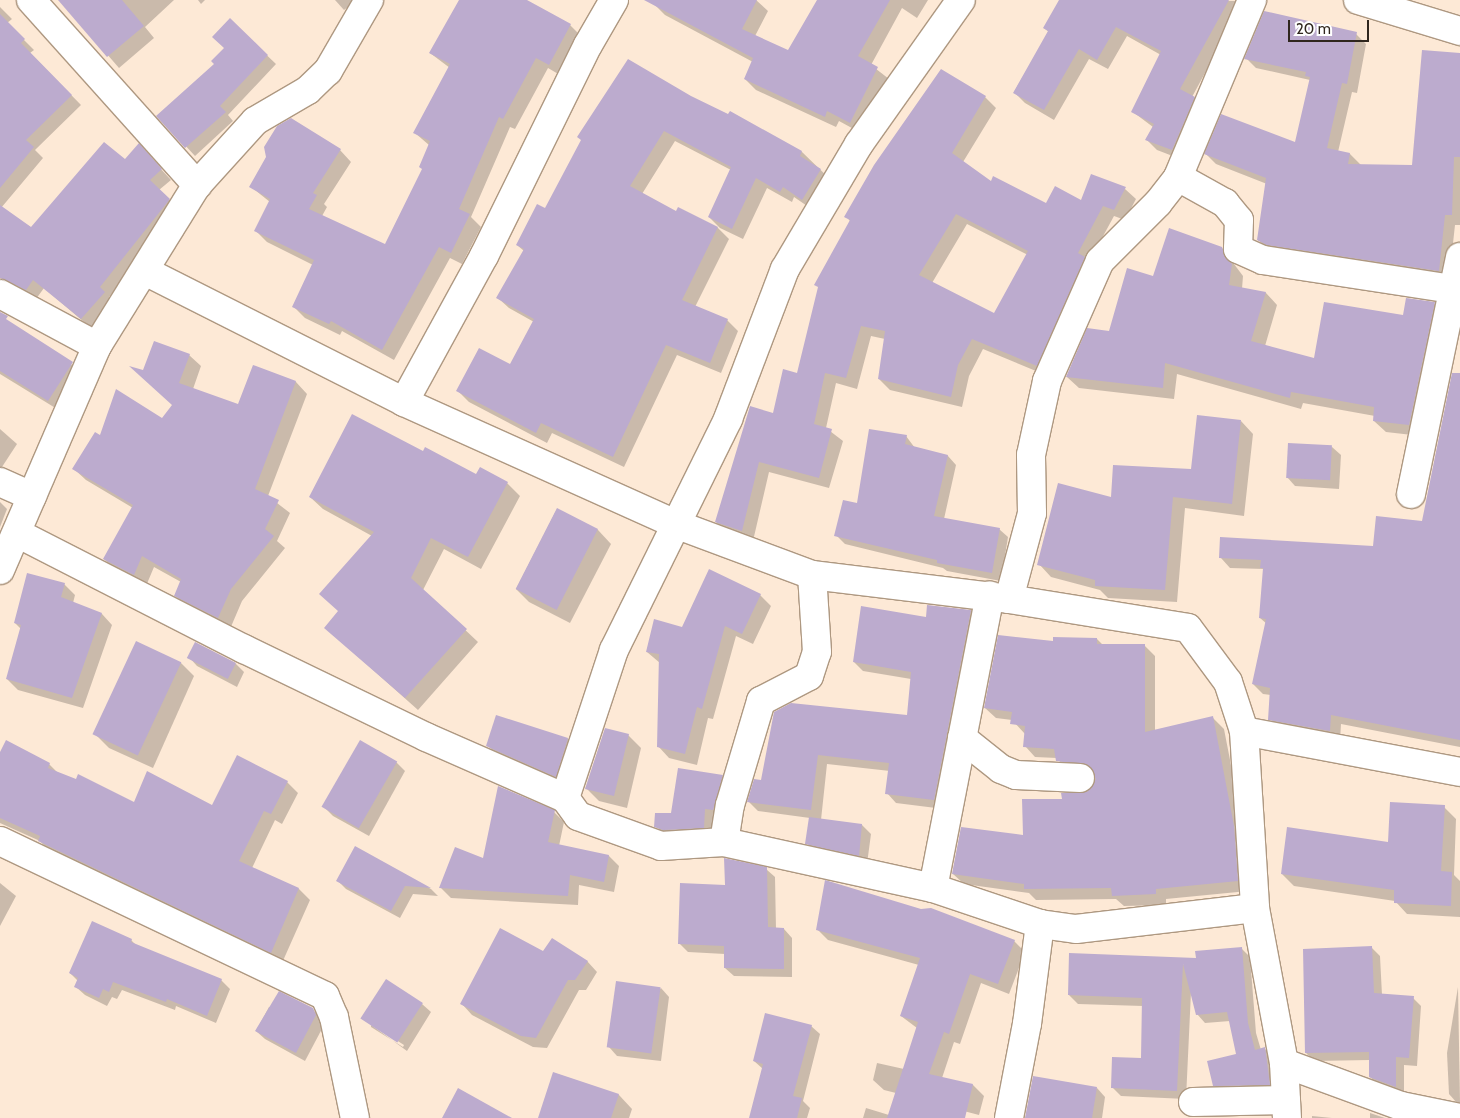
<!DOCTYPE html>
<style>
body{margin:0}
#map{position:relative;width:1460px;height:1118px;overflow:hidden;background:#fde9d6;font-family:Cabin,sans-serif}
div>[style]{position:absolute}
[style*='--x']{left:calc(var(--x)*1px);top:calc(var(--y)*1px);width:calc(var(--w)*1px);rotate:calc(var(--a)*1deg)}
.shadow>*{inset:0;background:#0003}
.building>*{inset:0;background:#bcabce;transform-origin:0 0}
.roads{filter:drop-shadow(1px 0 #ae9881) drop-shadow(-1px 0 #ae9881) drop-shadow(0 1px #ae9881) drop-shadow(0 -1px #ae9881)}
.street>*{height:28px;margin:-14px;padding:0 14px;transform-origin:14px;border-radius:14px;background:#fff}
span{translate:-50% -50%;white-space:nowrap;text-align:center;line-height:1.15;-webkit-text-stroke:4px #fff;paint-order:stroke}
.scale{position:absolute;left:1288px;top:20px;width:81px;height:22px;box-sizing:border-box;border:2px solid #2f261d;border-top:0;padding-left:6px;font-size:15px;line-height:18px;white-space:nowrap;color:#2f261d;-webkit-text-stroke:4px #fff;paint-order:stroke}
</style>
<div id="map">
<div class="shadow">
<i style="clip-path:polygon(60px 0,174px 0,145px 27px,154px 38px,119px 68px)"></i>
<i style="clip-path:polygon(198px 0,205px 0,201px 4px)"></i>
<i style="clip-path:polygon(335px 0,357px 0,344px 10px)"></i>
<i style="clip-path:polygon(461px 0,524px 0,570px 25px,581px 36px,560px 75px,548px 68px,515px 129px,510px 127px,471px 217px,481px 227px,462px 264px,450px 258px,394px 360px,342px 331px,340px 335px,305px 318px,294px 307px,313px 265px,267px 242px,256px 231px,270px 202px,250px 186px,340px 150px,351px 162px,324px 204px,327px 207px,322px 216px,385px 246px,423px 170px,429px 145px,415px 133px,450px 68px,430px 53px)"></i>
<i style="clip-path:polygon(656px 0,756px 0,768px 11px,755px 36px,789px 52px,819px 0,928px 0,917px 18px,902px 8px,871px 65px,889px 79px,861px 133px,839px 121px,836px 127px,756px 90px,745px 79px,753px 62px,665px 15px,654px 4px)"></i>
<i style="clip-path:polygon(1061px 0,1244px 1px,1192px 97px,1204px 108px,1183px 160px,1157px 150px,1146px 139px,1153px 127px,1133px 112px,1161px 55px,1127px 36px,1108px 69px,1089px 59px,1054px 120px,1025px 103px,1014px 92px,1049px 32px,1044px 28px)"></i>
<i style="clip-path:polygon(0 7px,12px 19px,7px 23px,34px 50px,30px 53px,81px 105px,35px 150px,43px 158px,1px 208px,32px 228px,125px 160px,148px 155px,171px 180px,159px 190px,179px 209px,109px 297px,114px 302px,91px 328px,44px 288px,36px 299px,0 273px)"></i>
<i style="clip-path:polygon(230px 20px,276px 64px,228px 115px,233px 121px,195px 156px,158px 116px,216px 65px,225px 48px)"></i>
<i style="clip-path:polygon(1356px 34px,1366px 44px,1357px 93px,1352px 92px,1338px 152px,1350px 154px,1361px 165px,1413px 166px,1460px 55px,1460px 225px,1455px 225px,1449px 280px,1269px 250px,1258px 240px,1267px 184px,1216px 164px,1206px 154px,1296px 144px,1310px 80px,1256px 68px,1246px 58px)"></i>
<i style="clip-path:polygon(690px 97px,729px 115px,730px 113px,802px 152px,831px 180px,813px 210px,794px 197px,792px 202px,767px 188px,743px 239px,720px 228px,709px 217px,731px 170px,675px 141px,642px 194px,677px 213px,679px 209px,718px 228px,729px 239px,695px 307px,727px 320px,738px 331px,721px 373px,677px 355px,624px 467px,552px 433px,547px 443px,469px 402px,458px 391px,511px 366px,534px 322px,509px 308px,498px 298px,524px 251px,517px 245px,545px 210px)"></i>
<i style="clip-path:polygon(evenodd,985px 97px,996px 108px,963px 162px,991px 183px,1046px 205px,1081px 202px,1125px 189px,1136px 199px,1125px 220px,1114px 216px,1089px 262px,1048px 376px,983px 349px,969px 376px,962px 407px,890px 390px,879px 379px,885px 339px,871px 336px,857px 389px,836px 383px,826px 428px,843px 441px,829px 488px,769px 472px,753px 541px,727px 533px,716px 522px,798px 374px,850px 221px,846px 216px,985px 97px,967px 224px,1028px 255px,994px 315px,932px 283px,967px 224px)"></i>
<i style="clip-path:polygon(1222px 248px,1243px 276px,1242px 289px,1266px 293px,1277px 305px,1265px 346px,1315px 359px,1434px 303px,1446px 315px,1421px 436px,1386px 432px,1374px 421px,1375px 416px,1303px 403px,1301px 409px,1177px 374px,1174px 399px,1079px 388px,1067px 377px,1110px 332px,1154px 278px)"></i>
<i style="clip-path:polygon(0 317px,81px 371px,57px 409px,0 374px)"></i>
<i style="clip-path:polygon(189px 355px,201px 366px,193px 389px,239px 406px,254px 366px,296px 382px,307px 394px,268px 496px,290px 513px,277px 541px,285px 548px,242px 601px,230px 629px,187px 607px,175px 595px,181px 582px,154px 567px,146px 586px,116px 571px,104px 559px,133px 508px,86px 480px,74px 469px,101px 437px,162px 420px,173px 405px,144px 372px)"></i>
<i style="clip-path:polygon(1460px 390px,1460px 747px,1341px 724px,1340px 741px,1280px 729px,1270px 719px,1271px 695px,1263px 694px,1253px 684px,1267px 624px,1260px 618px,1264px 569px,1230px 568px,1221px 558px,1374px 548px,1423px 522px)"></i>
<i style="clip-path:polygon(1241px 421px,1253px 434px,1244px 516px,1185px 508px,1177px 602px,1108px 598px,1100px 590px,1051px 577px,1039px 564px,1113px 499px,1192px 471px)"></i>
<i style="clip-path:polygon(0 429px,17px 444px,0 470px)"></i>
<i style="clip-path:polygon(906px 436px,915px 448px,948px 456px,956px 465px,944px 519px,999px 529px,1008px 537px,1001px 581px,947px 571px,943px 568px,845px 544px,836px 535px)"></i>
<i style="clip-path:polygon(1332px 447px,1341px 455px,1339px 489px,1295px 486px,1287px 477px)"></i>
<i style="clip-path:polygon(423px 453px,477px 476px,481px 469px,507px 483px,520px 496px,481px 569px,444px 549px,423px 590px,478px 642px,418px 710px,326px 628px,339px 611px,372px 536px,323px 509px,310px 497px)"></i>
<i style="clip-path:polygon(0 502px,7px 509px,0 527px)"></i>
<i style="clip-path:polygon(557px 509px,598px 530px,611px 544px,570px 623px,529px 602px,516px 589px)"></i>
<i style="clip-path:polygon(64px 584px,75px 595px,73px 603px,102px 614px,112px 625px,83px 708px,18px 690px,7px 679px,21px 629px,15px 623px)"></i>
<i style="clip-path:polygon(760px 595px,771px 606px,753px 644px,736px 636px,713px 719px,708px 718px,697px 765px,669px 758px,658px 746px,660px 663px,647px 652px,683px 628px)"></i>
<i style="clip-path:polygon(971px 611px,980px 621px,944px 809px,896px 803px,887px 793px,890px 771px,827px 764px,821px 820px,862px 825px,871px 834px,867px 864px,815px 852px,807px 843px,810px 818px,758px 811px,749px 802px,762px 781px,775px 713px,908px 717px,911px 679px,863px 671px,854px 662px,927px 619px)"></i>
<i style="clip-path:polygon(1097px 639px,1103px 645px,1144px 645px,1155px 656px,1155px 731px,1213px 718px,1224px 729px,1245px 837px,1248px 891px,1166px 899px,1166px 905px,1124px 906px,1116px 899px,1036px 900px,1029px 893px,964px 884px,953px 874px,1024px 836px,1063px 800px,1095px 787px,1095px 774px,1068px 772px,1057px 758px,1035px 757px,1025px 746px,1025px 734px,1012px 720px,996px 718px,985px 708px,1054px 642px)"></i>
<i style="clip-path:polygon(136px 643px,181px 663px,194px 676px,153px 768px,109px 748px,96px 735px)"></i>
<i style="clip-path:polygon(189px 657px,236px 664px,244px 672px,237px 687px,197px 666px)"></i>
<i style="clip-path:polygon(496px 717px,568px 739px,581px 752px,569px 789px,501px 759px,488px 746px)"></i>
<i style="clip-path:polygon(628px 735px,641px 748px,627px 808px,599px 801px,586px 788px)"></i>
<i style="clip-path:polygon(0 756px,49px 764px,58px 773px,135px 804px,213px 807px,287px 782px,298px 793px,282px 824px,275px 820px,252px 868px,299px 889px,310px 900px,282px 963px,50px 852px,40px 841px,0 823px)"></i>
<i style="clip-path:polygon(396px 762px,405px 771px,369px 836px,333px 816px,325px 808px)"></i>
<i style="clip-path:polygon(722px 776px,731px 784px,722px 818px,713px 817px,712px 836px,665px 835px,656px 826px)"></i>
<i style="clip-path:polygon(1444px 807px,1456px 819px,1454px 875px,1460px 881px,1460px 917px,1407px 914px,1395px 901px,1294px 886px,1282px 874px,1389px 843px)"></i>
<i style="clip-path:polygon(554px 812px,564px 822px,559px 846px,609px 856px,619px 866px,614px 892px,579px 885px,578px 905px,451px 898px,441px 888px)"></i>
<i style="clip-path:polygon(355px 848px,431px 889px,438px 896px,413px 894px,400px 918px,346px 889px,338px 881px)"></i>
<i style="clip-path:polygon(766px 869px,775px 877px,776px 929px,784px 929px,792px 938px,792px 977px,734px 976px,725px 968px,725px 954px,688px 952px,679px 943px,726px 887px)"></i>
<i style="clip-path:polygon(0 883px,16px 896px,0 926px)"></i>
<i style="clip-path:polygon(817px 929px,1014px 941px,1025px 952px,1009px 994px,981px 983px,960px 1044px,954px 1042px,942px 1078px,973px 1085px,984px 1096px,979px 1115px,933px 1103px,923px 1118px,863px 1118px,866px 1108px,889px 1115px,896px 1093px,884px 1090px,873px 1080px,877px 1063px,904px 1069px,917px 1028px,901px 1016px,919px 965px,828px 940px)"></i>
<i style="clip-path:polygon(131px 940px,137px 946px,221px 980px,230px 989px,216px 1023px,176px 1006px,175px 1010px,122px 990px,117px 999px,112px 997px,107px 1006px,85px 995px,76px 987px,78px 981px,70px 973px)"></i>
<i style="clip-path:polygon(1371px 947px,1380px 956px,1382px 995px,1413px 998px,1421px 1006px,1417px 1066px,1404px 1065px,1404px 1095px,1378px 1085px,1370px 1077px,1370px 1060px,1314px 1061px,1306px 1053px)"></i>
<i style="clip-path:polygon(1242px 949px,1250px 957px,1256px 1033px,1261px 1050px,1265px 1049px,1273px 1057px,1278px 1093px,1223px 1094px,1214px 1085px,1237px 1055px,1230px 1021px,1205px 1023px,1197px 1014px,1191px 992px,1186px 1099px,1121px 1096px,1112px 1087px,1143px 1060px,1143px 1006px,1078px 1004px,1069px 995px)"></i>
<i style="clip-path:polygon(544px 953px,587px 961px,597px 972px,586px 990px,579px 990px,547px 1048px,533px 1047px,472px 1015px,462px 1004px)"></i>
<i style="clip-path:polygon(1458px 987px,1460px 1102px,1457px 1103px,1449px 1094px,1447px 1053px)"></i>
<i style="clip-path:polygon(661px 988px,669px 997px,661px 1061px,617px 1056px,609px 1047px)"></i>
<i style="clip-path:polygon(evenodd,422px 1004px,431px 1012px,407px 1051px,363px 1019px,422px 1004px,371px 1024px,404px 1045px,403px 1047px,371px 1027px,371px 1024px)"></i>
<i style="clip-path:polygon(269px 1007px,312px 1009px,321px 1018px,324px 1025px,305px 1061px,265px 1039px,256px 1031px)"></i>
<i style="clip-path:polygon(811px 1026px,820px 1034px,803px 1101px,810px 1108px,807px 1118px,750px 1118px,763px 1069px,754px 1061px)"></i>
<i style="clip-path:polygon(554px 1073px,619px 1095px,632px 1109px,629px 1118px,541px 1118px)"></i>
<i style="clip-path:polygon(1097px 1088px,1105px 1097px,1102px 1118px,1026px 1118px)"></i>
<i style="clip-path:polygon(1370px 1113px,1385px 1118px,1370px 1118px)"></i>
<i style="clip-path:polygon(1312px 1116px,1332px 1118px,1312px 1118px)"></i>
</div>
<div class="building">
<i style="clip-path:polygon(58px 0,122px 0,144px 26px,107px 57px)"></i>
<i style="clip-path:polygon(459px 0,527px 0,571px 24px,549px 65px,536px 58px,503px 119px,499px 117px,459px 209px,470px 214px,451px 253px,439px 247px,382px 350px,331px 321px,329px 324px,292px 307px,314px 260px,254px 231px,270px 199px,249px 187px,266px 157px,264px 147px,277px 126px,291px 118px,341px 149px,313px 193px,317px 195px,309px 209px,385px 244px,422px 169px,419px 167px,430px 141px,413px 133px,450px 64px,429px 53px)"></i>
<i style="clip-path:polygon(644px 0,757px 0,742px 29px,788px 50px,817px 0,890px 0,858px 56px,878px 67px,850px 123px,827px 111px,825px 117px,744px 79px,753px 58px)"></i>
<i style="clip-path:polygon(1059px 0,1229px 0,1180px 89px,1195px 97px,1172px 150px,1145px 140px,1154px 124px,1131px 112px,1161px 51px,1116px 27px,1097px 60px,1079px 49px,1044px 110px,1013px 93px,1048px 31px,1043px 28px)"></i>
<i style="clip-path:polygon(1264px 11px,1357px 32px,1347px 84px,1342px 83px,1327px 148px,1350px 153px,1348px 164px,1412px 165px,1422px 50px,1460px 53px,1460px 157px,1454px 157px,1452px 215px,1445px 215px,1439px 271px,1267px 245px,1257px 240px,1266px 178px,1204px 154px,1221px 114px,1295px 142px,1310px 77px,1305px 76px,1306px 72px,1244px 59px)"></i>
<i style="clip-path:polygon(0 14px,25px 39px,21px 43px,72px 95px,26px 140px,34px 147px,0 188px)"></i>
<i style="clip-path:polygon(230px 18px,268px 55px,220px 106px,226px 112px,185px 148px,156px 116px,214px 64px,211px 61px,224px 48px,212px 37px)"></i>
<i style="clip-path:polygon(628px 59px,691px 96px,728px 114px,730px 111px,802px 151px,800px 156px,821px 169px,802px 200px,783px 187px,780px 192px,756px 178px,732px 229px,708px 217px,731px 167px,664px 131px,630px 186px,676px 211px,678px 207px,718px 227px,682px 300px,728px 319px,710px 363px,666px 345px,613px 457px,541px 423px,536px 433px,456px 391px,479px 348px,510px 364px,534px 319px,496px 298px,524px 249px,516px 245px,537px 204px,545px 208px,581px 140px,577px 137px)"></i>
<i style="clip-path:polygon(evenodd,941px 69px,986px 96px,952px 153px,991px 181px,993px 176px,1046px 203px,1055px 186px,1081px 200px,1091px 174px,1126px 187px,1114px 210px,1103px 206px,1078px 253px,1085px 257px,1037px 366px,972px 339px,958px 365px,951px 397px,878px 379px,885px 331px,861px 326px,846px 378px,825px 373px,814px 424px,832px 429px,819px 478px,759px 462px,742px 531px,715px 522px,750px 406px,773px 413px,783px 369px,797px 373px,818px 287px,814px 285px,850px 220px,844px 217px,874px 165px,941px 69px,956px 214px,1028px 251px,994px 313px,919px 275px,956px 214px)"></i>
<i style="clip-path:polygon(104px 142px,125px 159px,139px 143px,162px 169px,150px 180px,170px 199px,100px 287px,105px 292px,81px 319px,33px 280px,26px 290px,0 278px,0 205px,31px 227px)"></i>
<i style="clip-path:polygon(1169px 228px,1222px 247px,1225px 257px,1232px 264px,1229px 285px,1266px 292px,1251px 341px,1314px 358px,1324px 302px,1403px 315px,1406px 298px,1435px 302px,1409px 425px,1373px 421px,1374px 407px,1291px 392px,1290px 398px,1165px 363px,1163px 388px,1066px 377px,1087px 328px,1109px 331px,1127px 268px,1153px 276px)"></i>
<i style="clip-path:polygon(0 312px,8px 316px,6px 319px,73px 362px,48px 401px,0 371px)"></i>
<i style="clip-path:polygon(154px 341px,190px 354px,179px 383px,238px 404px,253px 365px,296px 381px,255px 489px,279px 500px,265px 529px,274px 536px,231px 589px,218px 618px,174px 596px,181px 579px,142px 556px,134px 575px,103px 559px,133px 505px,72px 469px,95px 432px,100px 435px,116px 389px,162px 418px,172px 405px,129px 366px,143px 370px)"></i>
<i style="clip-path:polygon(1452px 373px,1460px 373px,1460px 740px,1331px 715px,1330px 731px,1268px 720px,1270px 688px,1252px 684px,1266px 619px,1259px 618px,1263px 568px,1260px 568px,1261px 560px,1219px 558px,1220px 537px,1373px 546px,1376px 516px,1422px 521px)"></i>
<i style="clip-path:polygon(352px 414px,423px 451px,425px 447px,476px 474px,480px 467px,508px 482px,468px 557px,431px 538px,411px 578px,467px 629px,405px 698px,324px 628px,338px 611px,319px 594px,374px 532px,309px 497px)"></i>
<i style="clip-path:polygon(1197px 415px,1241px 420px,1232px 504px,1173px 497px,1165px 590px,1095px 586px,1095px 580px,1037px 565px,1058px 483px,1111px 497px,1113px 465px,1191px 469px)"></i>
<i style="clip-path:polygon(869px 429px,907px 435px,905px 444px,948px 455px,934px 516px,1000px 528px,992px 573px,937px 563px,937px 560px,834px 536px,843px 500px,857px 503px)"></i>
<i style="left:1288px;top:443px;width:44px;height:35px;rotate:3deg"></i>
<i style="left:557px;top:508px;width:46px;height:91px;rotate:27deg"></i>
<i style="clip-path:polygon(709px 569px,761px 594px,742px 634px,725px 626px,702px 709px,697px 707px,685px 754px,657px 747px,659px 654px,646px 652px,654px 619px,682px 627px)"></i>
<i style="clip-path:polygon(27px 573px,65px 583px,61px 597px,102px 613px,72px 698px,6px 679px,21px 625px,14px 623px)"></i>
<i style="clip-path:polygon(927px 605px,971px 610px,934px 800px,885px 794px,889px 763px,818px 755px,811px 810px,747px 802px,754px 779px,761px 780px,774px 712px,791px 703px,907px 715px,911px 672px,853px 662px,861px 606px,926px 617px)"></i>
<i style="clip-path:polygon(998px 635px,1053px 641px,1053px 637px,1097px 638px,1097px 644px,1145px 644px,1145px 732px,1213px 716px,1234px 826px,1238px 881px,1156px 889px,1156px 894px,1112px 896px,1111px 888px,1024px 889px,1024px 884px,952px 874px,961px 827px,1023px 835px,1022px 799px,1062px 799px,1061px 793px,1087px 792px,1096px 779px,1088px 765px,1056px 761px,1054px 749px,1023px 747px,1025px 726px,1010px 724px,1012px 712px,984px 708px)"></i>
<i style="left:136px;top:641px;width:50px;height:103px;rotate:25deg"></i>
<i style="left:195px;top:642px;width:46px;height:18px;rotate:27deg"></i>
<i style="clip-path:polygon(496px 715px,568px 738px,556px 777px,486px 746px)"></i>
<i style="clip-path:polygon(605px 728px,629px 734px,614px 796px,585px 789px)"></i>
<i style="clip-path:polygon(6px 740px,50px 763px,48px 768px,76px 779px,78px 774px,134px 802px,147px 771px,212px 805px,237px 755px,288px 781px,271px 814px,264px 811px,239px 861px,299px 888px,271px 953px,38px 841px,40px 836px,0 818px,0 752px)"></i>
<i style="left:360px;top:740px;width:43px;height:77px;rotate:30deg"></i>
<i style="clip-path:polygon(678px 768px,723px 775px,713px 810px,705px 809px,704px 828px,663px 830px,654px 827px,655px 813px,671px 813px)"></i>
<i style="clip-path:polygon(498px 786px,555px 810px,548px 842px,609px 855px,604px 882px,570px 875px,568px 896px,439px 888px,455px 847px,483px 858px)"></i>
<i style="clip-path:polygon(1390px 802px,1445px 805px,1441px 871px,1452px 872px,1451px 906px,1394px 903px,1394px 890px,1281px 874px,1287px 827px,1388px 842px)"></i>
<i style="clip-path:polygon(809px 817px,862px 824px,859px 856px,805px 844px)"></i>
<i style="clip-path:polygon(355px 846px,431px 888px,405px 886px,391px 911px,336px 881px)"></i>
<i style="clip-path:polygon(724px 858px,767px 867px,768px 927px,784px 928px,784px 969px,724px 968px,724px 946px,678px 944px,680px 883px,725px 885px)"></i>
<i style="clip-path:polygon(825px 880px,921px 909px,931px 908px,1015px 940px,998px 984px,970px 974px,949px 1034px,944px 1032px,929px 1074px,973px 1084px,965px 1118px,887px 1118px,918px 1022px,900px 1016px,920px 958px,816px 930px)"></i>
<i style="clip-path:polygon(92px 921px,132px 939px,131px 942px,222px 979px,207px 1016px,167px 999px,166px 1002px,113px 982px,109px 992px,103px 989px,99px 998px,74px 987px,78px 978px,69px 973px)"></i>
<i style="clip-path:polygon(500px 928px,543px 951px,552px 938px,588px 961px,575px 980px,568px 980px,536px 1038px,521px 1036px,460px 1004px)"></i>
<i style="clip-path:polygon(1372px 946px,1374px 993px,1414px 996px,1409px 1058px,1396px 1057px,1396px 1087px,1369px 1077px,1369px 1052px,1305px 1053px,1303px 949px)"></i>
<i style="clip-path:polygon(1242px 947px,1248px 1023px,1255px 1050px,1265px 1047px,1270px 1085px,1213px 1086px,1207px 1061px,1236px 1054px,1227px 1012px,1196px 1015px,1183px 964px,1177px 1091px,1111px 1088px,1112px 1057px,1141px 1058px,1142px 998px,1068px 995px,1069px 953px,1196px 958px,1195px 951px)"></i>
<i style="left:386px;top:979px;width:44px;height:47px;rotate:33deg"></i>
<i style="left:616px;top:981px;width:45px;height:67px;rotate:8deg"></i>
<i style="clip-path:polygon(279px 991px,313px 1008px,316px 1015px,296px 1053px,255px 1031px)"></i>
<i style="clip-path:polygon(765px 1013px,812px 1025px,793px 1096px,802px 1098px,797px 1118px,749px 1118px,763px 1064px,753px 1061px)"></i>
<i style="clip-path:polygon(553px 1072px,619px 1094px,611px 1118px,538px 1118px)"></i>
<i style="clip-path:polygon(1033px 1076px,1097px 1087px,1092px 1118px,1025px 1118px)"></i>
<i style="clip-path:polygon(458px 1088px,512px 1118px,442px 1118px)"></i>
</div>
<div class="roads">
<div class="street">
<i style="--x:31;--y:0;--w:249;--a:48.1"></i>
<i style="--x:1358;--y:0;--w:107;--a:16.9"></i>
<i style="--x:1178;--y:177;--w:54;--a:29"></i>
<i style="--x:1225;--y:203;--w:22;--a:51"></i>
<i style="--x:1239;--y:220;--w:29;--a:92"></i>
<i style="--x:1238;--y:249;--w:27;--a:24"></i>
<i style="--x:1263;--y:260;--w:199;--a:8.7"></i>
<i style="--x:145;--y:271;--w:290;--a:26.8"></i>
<i style="--x:404;--y:402;--w:300;--a:24.2"></i>
<i style="--x:678;--y:525;--w:143;--a:20.5"></i>
<i style="--x:812;--y:575;--w:198;--a:6.9"></i>
<i style="--x:1009;--y:599;--w:181;--a:9.2"></i>
<i style="--x:1188;--y:628;--w:67;--a:53.5"></i>
<i style="--x:1228;--y:682;--w:52;--a:71.9"></i>
<i style="--x:1244;--y:731;--w:177;--a:86.4"></i>
<i style="--x:1255;--y:908;--w:158;--a:79.4"></i>
<i style="--x:1284;--y:1063;--w:55;--a:86.9"></i>
<i style="--x:0;--y:294;--w:110;--a:28.2"></i>
<i style="--x:404;--y:402;--w:166;--a:-61.3"></i>
<i style="--x:484;--y:256;--w:235;--a:-63.8"></i>
<i style="--x:588;--y:45;--w:52;--a:-60"></i>
<i style="--x:0;--y:482;--w:35;--a:24"></i>
<i style="--x:1411;--y:494;--w:242;--a:-78.3"></i>
<i style="--x:17;--y:533;--w:255;--a:27.1"></i>
<i style="--x:244;--y:649;--w:202;--a:25.8"></i>
<i style="--x:426;--y:737;--w:152;--a:23.7"></i>
<i style="--x:565;--y:798;--w:22;--a:54"></i>
<i style="--x:578;--y:816;--w:88;--a:19.9"></i>
<i style="--x:661;--y:846;--w:63;--a:-3.6"></i>
<i style="--x:724;--y:842;--w:214;--a:12.4"></i>
<i style="--x:933;--y:888;--w:113;--a:18.6"></i>
<i style="--x:1040;--y:924;--w:36;--a:8"></i>
<i style="--x:1076;--y:929;--w:180;--a:-6.7"></i>
<i style="--x:0;--y:570;--w:244;--a:-66.6"></i>
<i style="--x:97;--y:346;--w:190;--a:-58.2"></i>
<i style="--x:197;--y:185;--w:86;--a:-47.8"></i>
<i style="--x:255;--y:121;--w:61;--a:-30.3"></i>
<i style="--x:308;--y:90;--w:28;--a:-44"></i>
<i style="--x:328;--y:71;--w:82;--a:-60"></i>
<i style="--x:1009;--y:599;--w:89;--a:-75"></i>
<i style="--x:1032;--y:513;--w:58;--a:-91"></i>
<i style="--x:1031;--y:455;--w:76;--a:-77.8"></i>
<i style="--x:1047;--y:381;--w:131;--a:-66.2"></i>
<i style="--x:1100;--y:261;--w:82;--a:-45"></i>
<i style="--x:1158;--y:203;--w:33;--a:-52"></i>
<i style="--x:1178;--y:177;--w:192;--a:-67.3"></i>
<i style="--x:1244;--y:731;--w:220;--a:10.7"></i>
<i style="--x:962;--y:738;--w:50;--a:38.5"></i>
<i style="--x:1001;--y:769;--w:16;--a:22"></i>
<i style="--x:1016;--y:775;--w:64;--a:2.7"></i>
<i style="--x:565;--y:798;--w:156;--a:-71.7"></i>
<i style="--x:614;--y:650;--w:258;--a:-63.7"></i>
<i style="--x:728;--y:419;--w:160;--a:-69.2"></i>
<i style="--x:785;--y:269;--w:145;--a:-59.4"></i>
<i style="--x:859;--y:144;--w:176;--a:-54.7"></i>
<i style="--x:0;--y:841;--w:360;--a:25.5"></i>
<i style="--x:325;--y:996;--w:23;--a:67"></i>
<i style="--x:334;--y:1017;--w:103;--a:78.3"></i>
<i style="--x:724;--y:842;--w:37;--a:-81"></i>
<i style="--x:730;--y:805;--w:109;--a:-73.4"></i>
<i style="--x:761;--y:701;--w:54;--a:-27.5"></i>
<i style="--x:809;--y:676;--w:25;--a:-72"></i>
<i style="--x:817;--y:652;--w:77;--a:-93.7"></i>
<i style="--x:933;--y:888;--w:298;--a:-79"></i>
<i style="--x:1284;--y:1063;--w:125;--a:20.2"></i>
<i style="--x:1401;--y:1106;--w:60;--a:11.5"></i>
<i style="--x:1193;--y:1102;--w:93;--a:-1.2"></i>
<i style="--x:1009;--y:1118;--w:96;--a:-79.2"></i>
<i style="--x:1027;--y:1024;--w:101;--a:-82.6"></i>
</div>
</div>
<div class="scale">20 m</div>
</div>
